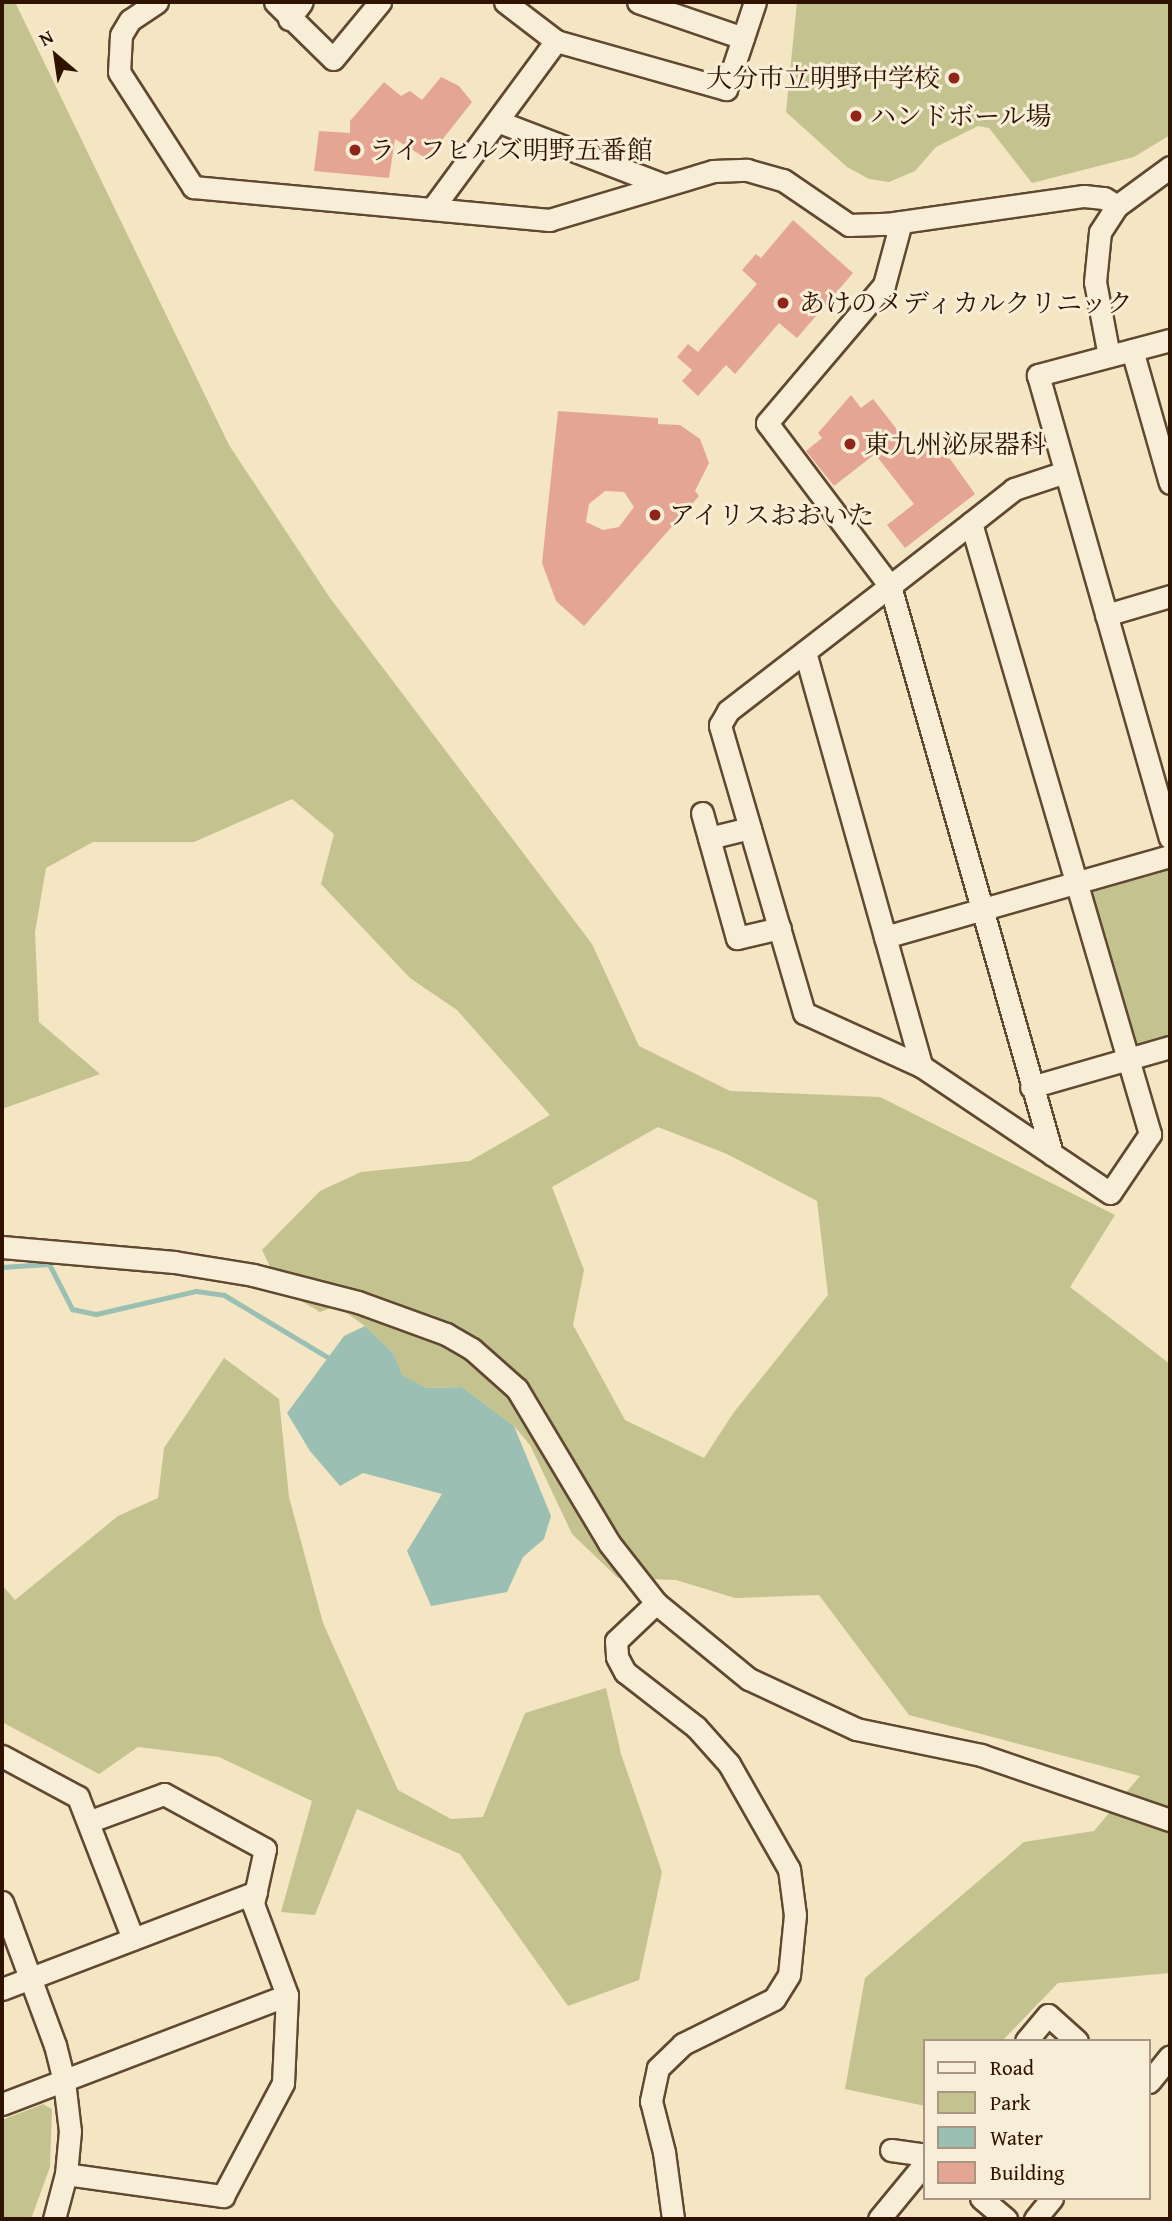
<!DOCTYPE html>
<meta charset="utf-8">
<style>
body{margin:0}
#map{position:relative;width:1172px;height:2221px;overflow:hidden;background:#f4e5c3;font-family:"Gentium Book Plus","Noto Serif JP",serif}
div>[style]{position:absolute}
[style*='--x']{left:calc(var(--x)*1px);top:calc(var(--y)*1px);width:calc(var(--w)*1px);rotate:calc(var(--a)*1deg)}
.green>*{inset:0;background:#c4c28e}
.water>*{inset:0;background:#9cbfb3}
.stream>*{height:5px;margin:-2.5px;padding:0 2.5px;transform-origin:2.5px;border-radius:2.5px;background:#9cbfb3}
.building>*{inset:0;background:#e4a693}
.roads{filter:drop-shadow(2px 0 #604831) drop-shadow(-2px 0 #604831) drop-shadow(0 2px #604831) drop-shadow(0 -2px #604831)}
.minor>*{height:21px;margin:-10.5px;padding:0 10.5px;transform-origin:10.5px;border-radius:10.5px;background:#f8eed8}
.dots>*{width:19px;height:19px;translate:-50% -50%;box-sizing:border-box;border:4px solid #f8eed8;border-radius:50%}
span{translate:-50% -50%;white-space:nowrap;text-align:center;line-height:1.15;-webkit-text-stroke:6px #f8eed8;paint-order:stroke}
.poi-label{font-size:26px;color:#2f1300}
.right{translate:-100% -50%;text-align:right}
.left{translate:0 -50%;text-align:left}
.frame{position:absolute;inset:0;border:4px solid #2f1300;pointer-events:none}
.legend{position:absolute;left:923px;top:2039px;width:228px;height:161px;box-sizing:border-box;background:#f8eed8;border:2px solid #a89682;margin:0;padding:9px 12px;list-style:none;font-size:21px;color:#2f1300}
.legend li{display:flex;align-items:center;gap:14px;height:35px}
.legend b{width:35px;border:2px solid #a89682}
.north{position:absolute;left:21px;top:21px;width:70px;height:70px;-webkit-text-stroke:5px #f8eed8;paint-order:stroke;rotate:331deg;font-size:19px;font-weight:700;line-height:28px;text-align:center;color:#2f1300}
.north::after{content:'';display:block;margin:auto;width:24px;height:32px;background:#2f1300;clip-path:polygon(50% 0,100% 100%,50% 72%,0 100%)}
</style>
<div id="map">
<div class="green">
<i style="clip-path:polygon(evenodd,2px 2px,15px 2px,229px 445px,330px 598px,592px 944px,639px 1046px,730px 1091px,880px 1097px,1115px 1215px,1070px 1287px,1170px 1364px,1170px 1973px,1058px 1983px,1002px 2041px,925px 2041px,925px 2106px,845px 2089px,865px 1978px,1024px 1842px,1094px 1831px,1140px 1776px,909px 1715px,819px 1595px,735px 1598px,676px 1580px,618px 1578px,572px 1534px,530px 1445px,514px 1426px,462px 1387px,426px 1388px,401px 1375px,393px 1353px,365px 1326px,337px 1306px,320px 1312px,281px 1289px,262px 1250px,320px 1191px,361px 1172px,470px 1161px,550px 1115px,457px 1010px,410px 978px,321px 884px,334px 834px,292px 799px,194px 842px,93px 842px,46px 868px,35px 932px,39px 1022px,100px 1074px,2px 1109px,2px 2px,658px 1127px,727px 1154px,817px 1201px,828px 1295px,734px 1412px,704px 1458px,625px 1420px,573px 1325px,584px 1270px,552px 1187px,658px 1127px)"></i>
<i style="clip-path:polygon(797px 2px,1170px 2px,1170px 135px,1134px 157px,1032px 183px,989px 128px,978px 126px,936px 147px,915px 171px,889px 182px,869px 179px,847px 167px,786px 112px)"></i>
<i style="clip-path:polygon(1170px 863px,1170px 1039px,1141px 1047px,1133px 1043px,1089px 893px,1094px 885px)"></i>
<i style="clip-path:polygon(224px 1358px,279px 1399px,289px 1497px,323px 1623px,398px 1790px,451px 1819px,483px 1817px,525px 1713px,606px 1688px,621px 1754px,662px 1872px,639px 1980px,568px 2006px,460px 1854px,357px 1809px,315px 1915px,281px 1912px,312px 1801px,219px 1757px,138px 1747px,99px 1774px,2px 1722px,2px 1585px,15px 1600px,118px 1516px,158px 1498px,164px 1448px)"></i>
<i style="clip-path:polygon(43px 2104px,52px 2109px,50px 2167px,31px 2219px,2px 2219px,2px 2120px)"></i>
</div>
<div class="water">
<i style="clip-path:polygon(365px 1326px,393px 1353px,402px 1375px,426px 1388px,462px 1387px,514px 1426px,551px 1516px,544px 1539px,523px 1557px,507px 1592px,431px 1606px,407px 1551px,442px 1494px,363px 1473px,340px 1486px,310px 1451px,287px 1413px,344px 1336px)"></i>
</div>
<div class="stream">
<i style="--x:2;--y:1267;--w:47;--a:-3.7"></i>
<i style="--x:49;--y:1264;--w:51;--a:62.9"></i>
<i style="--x:72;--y:1309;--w:25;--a:12"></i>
<i style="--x:96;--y:1314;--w:103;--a:-13"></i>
<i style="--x:196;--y:1291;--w:28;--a:8"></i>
<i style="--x:224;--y:1295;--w:128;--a:31"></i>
</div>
<div class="building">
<i style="clip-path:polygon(441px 77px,459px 86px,472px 102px,427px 159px,395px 139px,389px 178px,314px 171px,319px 131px,350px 133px,350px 121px,384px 82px,401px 96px,410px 91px,422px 100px)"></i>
<i style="clip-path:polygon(793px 220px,853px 273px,797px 338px,779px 323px,735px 374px,726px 365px,698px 396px,682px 381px,692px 370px,677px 357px,688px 344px,698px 352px,757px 284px,742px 270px,756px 254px,761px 258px)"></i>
<i style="clip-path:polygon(851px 395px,861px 408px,873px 399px,914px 451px,933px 435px,975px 494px,905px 548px,887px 525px,914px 504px,875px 454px,834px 486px,806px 451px,822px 438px,818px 433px)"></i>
<i style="clip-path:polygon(evenodd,558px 411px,658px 418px,658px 424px,680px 425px,700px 439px,709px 463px,695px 491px,699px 496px,584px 626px,556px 601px,542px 563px,558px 411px,605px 491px,624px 492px,634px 507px,619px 527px,603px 530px,586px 522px,589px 504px,605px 491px)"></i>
</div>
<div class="roads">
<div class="minor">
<i style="--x:157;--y:2;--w:32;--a:146"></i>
<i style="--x:130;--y:20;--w:17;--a:121"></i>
<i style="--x:121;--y:35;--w:37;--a:93"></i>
<i style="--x:119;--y:72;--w:137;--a:57.2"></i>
<i style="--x:193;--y:187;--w:358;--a:5.3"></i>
<i style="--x:549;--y:220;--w:171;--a:-16.6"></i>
<i style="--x:713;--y:171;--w:34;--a:-2"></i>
<i style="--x:747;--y:170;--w:37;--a:16"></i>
<i style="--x:783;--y:180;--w:80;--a:34.3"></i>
<i style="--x:849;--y:225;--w:38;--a:-2"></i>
<i style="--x:887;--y:224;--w:199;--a:-8.1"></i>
<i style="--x:1084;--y:196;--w:20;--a:6"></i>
<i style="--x:1104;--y:198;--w:15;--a:32"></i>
<i style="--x:275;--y:2;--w:81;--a:44.5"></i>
<i style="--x:333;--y:59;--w:74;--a:-50.5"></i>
<i style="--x:505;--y:2;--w:64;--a:37.4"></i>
<i style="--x:556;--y:41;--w:177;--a:15.8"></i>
<i style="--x:726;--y:89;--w:92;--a:-71.6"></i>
<i style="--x:638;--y:2;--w:111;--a:18.9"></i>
<i style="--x:289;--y:19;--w:21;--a:-53"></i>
<i style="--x:497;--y:121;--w:179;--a:21"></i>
<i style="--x:432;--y:209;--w:209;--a:-53.6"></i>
<i style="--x:901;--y:222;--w:65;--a:105.1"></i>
<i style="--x:884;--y:285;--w:181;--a:130.3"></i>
<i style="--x:767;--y:423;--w:204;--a:53"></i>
<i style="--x:890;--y:586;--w:591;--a:74.08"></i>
<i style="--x:1170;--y:340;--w:137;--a:165.1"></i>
<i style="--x:1038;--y:375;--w:481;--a:74.1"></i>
<i style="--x:1132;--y:350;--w:138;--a:74.1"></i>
<i style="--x:1109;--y:356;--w:75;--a:-100.7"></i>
<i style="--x:1095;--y:282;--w:50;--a:-84.3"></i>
<i style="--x:1100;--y:232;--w:31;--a:-57"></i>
<i style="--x:1117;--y:206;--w:66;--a:-36.3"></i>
<i style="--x:971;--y:523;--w:637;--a:73.67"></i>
<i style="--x:1150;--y:1134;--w:71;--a:124.1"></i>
<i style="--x:1110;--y:1193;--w:228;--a:-146.1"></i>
<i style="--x:921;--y:1066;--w:128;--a:-155.6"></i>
<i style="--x:804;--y:1013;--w:300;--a:-106.3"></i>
<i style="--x:720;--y:725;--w:16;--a:-60"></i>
<i style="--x:728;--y:711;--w:205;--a:-37.7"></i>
<i style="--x:890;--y:586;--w:103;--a:-37.9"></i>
<i style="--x:971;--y:523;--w:55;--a:-38.3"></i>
<i style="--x:1014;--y:489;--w:54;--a:-18.4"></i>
<i style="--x:1106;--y:615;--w:67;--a:-16.5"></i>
<i style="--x:805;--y:652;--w:430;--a:74.3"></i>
<i style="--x:702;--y:813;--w:130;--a:74.4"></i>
<i style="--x:737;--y:938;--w:44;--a:-13.1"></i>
<i style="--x:709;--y:838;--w:42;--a:-13.7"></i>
<i style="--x:885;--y:937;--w:296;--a:-15.9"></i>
<i style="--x:1031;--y:1087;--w:145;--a:-16.1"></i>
<i style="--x:2;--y:1247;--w:173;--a:5"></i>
<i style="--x:174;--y:1262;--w:80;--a:9.3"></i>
<i style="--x:253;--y:1275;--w:108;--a:14.4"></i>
<i style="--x:358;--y:1302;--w:94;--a:20"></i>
<i style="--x:446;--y:1334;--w:30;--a:30"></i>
<i style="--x:472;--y:1349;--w:60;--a:41.6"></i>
<i style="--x:517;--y:1389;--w:179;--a:59.1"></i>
<i style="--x:609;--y:1543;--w:76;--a:51.9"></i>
<i style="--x:656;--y:1603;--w:120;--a:39.3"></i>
<i style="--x:749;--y:1679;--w:118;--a:25"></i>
<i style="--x:856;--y:1729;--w:128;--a:11.7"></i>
<i style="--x:981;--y:1755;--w:200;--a:19"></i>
<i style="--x:656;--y:1603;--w:55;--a:136.5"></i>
<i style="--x:616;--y:1641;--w:16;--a:86"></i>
<i style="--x:617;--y:1657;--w:17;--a:62"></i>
<i style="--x:625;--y:1672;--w:90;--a:37.8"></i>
<i style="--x:696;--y:1727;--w:50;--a:48.3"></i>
<i style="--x:729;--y:1764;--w:121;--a:60.3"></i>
<i style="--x:789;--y:1869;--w:46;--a:82.6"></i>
<i style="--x:795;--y:1915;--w:60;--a:95.7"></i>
<i style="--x:789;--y:1975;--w:28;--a:122"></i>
<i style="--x:774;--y:1999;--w:102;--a:153.7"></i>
<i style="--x:683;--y:2044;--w:35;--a:136"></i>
<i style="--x:658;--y:2068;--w:34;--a:102"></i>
<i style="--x:651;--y:2101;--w:53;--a:75.7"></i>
<i style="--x:664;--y:2152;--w:68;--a:82.3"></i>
<i style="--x:2;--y:1756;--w:86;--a:28.3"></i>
<i style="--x:78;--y:1797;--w:152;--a:68.8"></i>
<i style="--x:2;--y:1902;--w:153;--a:69.7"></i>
<i style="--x:55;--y:2045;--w:37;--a:76"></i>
<i style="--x:64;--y:2081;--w:50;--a:83.2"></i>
<i style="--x:70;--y:2131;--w:43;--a:95.3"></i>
<i style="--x:66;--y:2174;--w:47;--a:104.9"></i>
<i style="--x:2;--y:1989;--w:272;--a:-20.9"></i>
<i style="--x:1026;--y:2041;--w:34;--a:-50"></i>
<i style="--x:1048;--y:2015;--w:39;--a:42"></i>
<i style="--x:1149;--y:2082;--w:33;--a:-51"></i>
<i style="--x:2;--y:2104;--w:305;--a:-20.9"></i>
<i style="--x:891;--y:2150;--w:34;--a:8"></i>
<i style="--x:66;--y:2174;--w:159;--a:8"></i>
<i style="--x:223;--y:2196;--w:128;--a:-62"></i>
<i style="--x:283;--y:2083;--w:88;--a:-87.4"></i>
<i style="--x:287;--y:1995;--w:97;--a:-110.5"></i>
<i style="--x:253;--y:1904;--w:56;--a:-77.7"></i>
<i style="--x:265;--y:1849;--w:115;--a:-151.4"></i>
<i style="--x:164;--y:1794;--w:81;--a:159.8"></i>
<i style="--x:981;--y:2198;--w:33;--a:40"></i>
<i style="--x:879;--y:2219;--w:72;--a:-50.6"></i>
<i style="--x:1035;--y:2219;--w:27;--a:-51"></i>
</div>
</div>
<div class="dots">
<i style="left:954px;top:78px;background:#8f2418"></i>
<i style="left:856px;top:116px;background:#8f2418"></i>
<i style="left:355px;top:150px;background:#8f2418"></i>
<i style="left:783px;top:303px;background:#8f2418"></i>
<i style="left:850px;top:444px;background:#8f2418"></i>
<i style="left:655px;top:515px;background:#8f2418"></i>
</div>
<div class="poi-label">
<span class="right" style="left:940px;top:78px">大分市立明野中学校</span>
<span class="left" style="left:870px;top:116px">ハンドボール場</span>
<span class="left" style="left:369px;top:150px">ライフヒルズ明野五番館</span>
<span class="left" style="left:799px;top:303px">あけのメディカルクリニック</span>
<span class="left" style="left:864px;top:444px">東九州泌尿器科</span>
<span class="left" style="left:669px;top:515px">アイリスおおいた</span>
</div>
<div class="frame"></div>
<ul class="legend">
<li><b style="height:9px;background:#f8eed8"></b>Road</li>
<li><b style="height:19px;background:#c4c28e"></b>Park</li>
<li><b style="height:19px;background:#9cbfb3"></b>Water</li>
<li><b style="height:19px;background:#e4a693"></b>Building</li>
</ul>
<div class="north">N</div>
</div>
